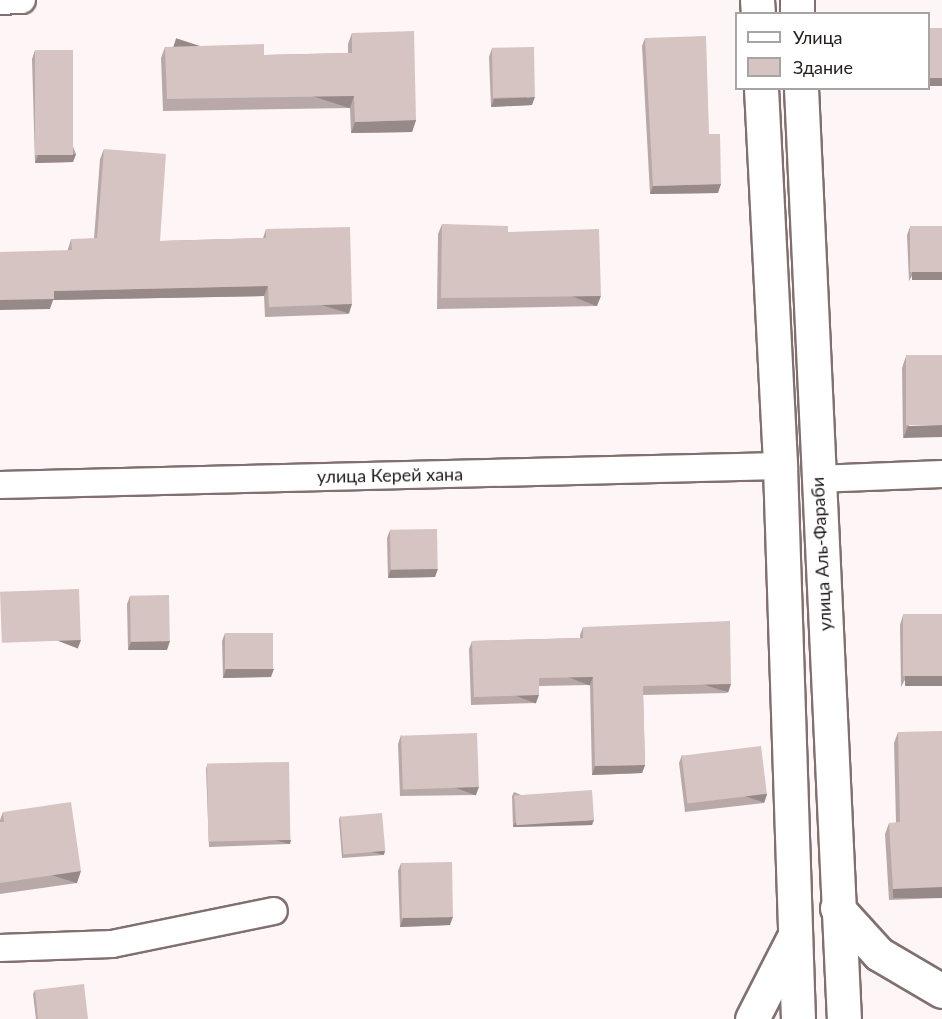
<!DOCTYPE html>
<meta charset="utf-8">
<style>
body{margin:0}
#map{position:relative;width:942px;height:1019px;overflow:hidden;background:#fef6f6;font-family:Lato,sans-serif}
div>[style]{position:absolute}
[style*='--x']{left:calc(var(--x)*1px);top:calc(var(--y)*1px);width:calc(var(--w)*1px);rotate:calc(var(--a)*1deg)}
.roads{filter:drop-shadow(2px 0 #80706f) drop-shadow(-2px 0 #80706f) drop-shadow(0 2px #80706f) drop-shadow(0 -2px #80706f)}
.minor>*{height:26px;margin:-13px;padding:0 13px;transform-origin:13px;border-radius:13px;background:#fff}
.primary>*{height:33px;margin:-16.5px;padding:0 16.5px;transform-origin:16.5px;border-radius:16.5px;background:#fff}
.wall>*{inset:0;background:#b8a9a8}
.shaded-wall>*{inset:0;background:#968988;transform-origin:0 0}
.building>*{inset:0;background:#d6c4c3;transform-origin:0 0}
span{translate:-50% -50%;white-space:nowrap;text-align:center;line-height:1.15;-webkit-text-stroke:6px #fff;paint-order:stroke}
.street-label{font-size:18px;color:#231d1c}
.legend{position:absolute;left:735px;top:12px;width:195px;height:78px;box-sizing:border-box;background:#fff;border:2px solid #a7a5a4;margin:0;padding:8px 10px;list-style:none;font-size:18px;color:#231d1c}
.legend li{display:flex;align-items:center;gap:12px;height:30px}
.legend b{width:30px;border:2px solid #a7a5a4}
</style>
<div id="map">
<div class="roads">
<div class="minor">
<i style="--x:0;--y:1;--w:22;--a:-3"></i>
<i style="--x:817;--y:479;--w:125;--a:-2.3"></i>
<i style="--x:0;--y:485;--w:780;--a:-1.4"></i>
<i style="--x:0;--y:948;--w:112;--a:-2"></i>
<i style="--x:112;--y:944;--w:165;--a:-11.5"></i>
</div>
<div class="primary">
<i style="--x:757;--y:0;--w:14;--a:86"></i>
<i style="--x:797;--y:0;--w:14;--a:90"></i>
<i style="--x:761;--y:88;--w:378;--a:87.1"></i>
<i style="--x:780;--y:466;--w:553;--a:88.14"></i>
<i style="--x:801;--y:88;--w:932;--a:87.36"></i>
<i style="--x:837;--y:908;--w:62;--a:47.6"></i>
<i style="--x:879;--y:954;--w:73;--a:30.4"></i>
<i style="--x:752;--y:1019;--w:92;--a:-62.9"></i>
</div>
</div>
<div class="wall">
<i style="clip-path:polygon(352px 33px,416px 120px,412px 132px,351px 133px,350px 108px,163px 111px,161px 58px,165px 47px,264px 55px,348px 53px,348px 44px)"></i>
<i style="clip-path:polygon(645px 38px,709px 134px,718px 193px,650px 194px,642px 46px)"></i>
<i style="clip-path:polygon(492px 48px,532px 105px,491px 107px,489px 57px)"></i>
<i style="clip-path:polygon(35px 50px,76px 154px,73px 162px,35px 163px,32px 59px)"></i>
<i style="clip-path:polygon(104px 149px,160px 241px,263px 238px,266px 229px,349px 314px,265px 317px,264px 296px,53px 300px,50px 309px,71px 239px,94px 239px,100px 159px)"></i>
<i style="clip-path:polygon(442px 224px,508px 232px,597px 306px,437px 309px,438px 234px)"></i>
<i style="clip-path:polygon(942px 226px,909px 281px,907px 235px,910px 227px)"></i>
<i style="clip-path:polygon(942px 355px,903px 438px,902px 368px,906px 356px)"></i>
<i style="clip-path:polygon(390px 530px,435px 577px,388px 578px,387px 538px)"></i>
<i style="clip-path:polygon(130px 596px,167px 650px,128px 650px,127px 604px)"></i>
<i style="clip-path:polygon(942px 614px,901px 687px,900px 625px,903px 615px)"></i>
<i style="clip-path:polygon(583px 627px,728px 693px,643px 695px,645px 765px,642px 773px,592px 775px,590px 685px,539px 686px,536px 703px,471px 705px,469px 649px,472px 641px,580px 638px,580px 635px)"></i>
<i style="clip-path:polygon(225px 633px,271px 677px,223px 678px,222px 641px)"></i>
<i style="clip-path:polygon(898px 732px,942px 898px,889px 900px,885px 834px,889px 823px,896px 823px,894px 743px)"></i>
<i style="clip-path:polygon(401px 735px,476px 795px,400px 796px,398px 744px)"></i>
<i style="clip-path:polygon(682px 755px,767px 794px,764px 803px,685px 812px,679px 763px)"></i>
<i style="clip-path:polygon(207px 765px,290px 844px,209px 847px,206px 769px)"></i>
<i style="clip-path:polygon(514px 792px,592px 825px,513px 827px,512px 796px)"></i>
<i style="clip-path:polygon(3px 812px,77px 883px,0 894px,0 820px)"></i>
<i style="clip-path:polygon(340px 816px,384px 855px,342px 858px,339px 820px)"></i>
<i style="clip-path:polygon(401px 863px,450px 925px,400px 927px,398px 871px)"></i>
<i style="clip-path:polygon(35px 990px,88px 1019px,36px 1019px,33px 994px)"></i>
</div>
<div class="shaded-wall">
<i style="left:928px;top:78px;width:14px;height:8px"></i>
<i style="left:354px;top:96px;width:13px;height:187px;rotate:108deg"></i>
<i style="clip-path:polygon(535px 97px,532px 105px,491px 107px,494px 99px)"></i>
<i style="clip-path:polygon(416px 120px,412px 132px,351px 133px,355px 122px)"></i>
<i style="clip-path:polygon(76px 154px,73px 162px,35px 163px,38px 155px)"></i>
<i style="clip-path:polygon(721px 184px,718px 193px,650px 194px,653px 186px)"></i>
<i style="left:942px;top:272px;width:8px;height:30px;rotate:90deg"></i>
<i style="clip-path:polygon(268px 286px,264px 296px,53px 300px,50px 309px,0 310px,0 300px,54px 291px)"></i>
<i style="left:601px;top:296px;width:11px;height:160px;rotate:112deg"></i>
<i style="left:352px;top:304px;width:10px;height:83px;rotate:107deg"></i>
<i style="clip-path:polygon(942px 425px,942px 437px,903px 438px,908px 426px)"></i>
<i style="clip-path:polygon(391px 569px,438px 569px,435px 577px,388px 578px)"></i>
<i style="left:81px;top:640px;width:9px;height:81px;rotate:111deg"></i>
<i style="clip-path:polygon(170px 641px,167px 650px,128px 650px,131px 642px)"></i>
<i style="clip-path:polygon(226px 669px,274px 669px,271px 677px,223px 678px)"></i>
<i style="left:942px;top:676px;width:10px;height:37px;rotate:90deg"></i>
<i style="left:593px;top:677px;width:9px;height:54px;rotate:111deg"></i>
<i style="left:731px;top:684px;width:9px;height:88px;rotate:108deg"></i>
<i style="left:539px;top:695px;width:9px;height:65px;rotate:111deg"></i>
<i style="clip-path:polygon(645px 765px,642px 773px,592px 775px,595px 766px)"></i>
<i style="left:479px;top:787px;width:9px;height:76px;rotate:111deg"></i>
<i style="left:767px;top:794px;width:9px;height:80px;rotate:108deg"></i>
<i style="clip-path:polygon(594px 820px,592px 825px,513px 827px,515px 823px)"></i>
<i style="left:291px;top:840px;width:4px;height:81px;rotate:104deg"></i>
<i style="left:385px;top:851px;width:4px;height:42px;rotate:104deg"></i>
<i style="left:81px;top:871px;width:13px;height:82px;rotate:108deg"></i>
<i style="left:942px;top:887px;width:11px;height:49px;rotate:90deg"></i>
<i style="clip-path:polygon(453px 917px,450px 925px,400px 927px,403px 918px)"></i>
</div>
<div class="building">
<i style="left:928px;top:28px;width:14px;height:50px"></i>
<i style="clip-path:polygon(414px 31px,416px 120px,355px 122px,354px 96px,167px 99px,165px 47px,264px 44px,264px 55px,352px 53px,352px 33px)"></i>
<i style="clip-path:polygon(706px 36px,709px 134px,720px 134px,721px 184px,653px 186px,645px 38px)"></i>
<i style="left:534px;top:47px;width:50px;height:42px;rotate:89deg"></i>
<i style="left:35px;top:50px;width:38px;height:105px"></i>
<i style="clip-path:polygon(104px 149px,166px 154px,160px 241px,266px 238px,266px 229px,350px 227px,352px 304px,269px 307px,268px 286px,54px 291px,54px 299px,0 300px,0 252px,72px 250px,71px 239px,97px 238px)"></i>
<i style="clip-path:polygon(442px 224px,508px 226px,508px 232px,599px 229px,601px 296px,441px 298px)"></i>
<i style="left:942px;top:226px;width:46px;height:32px;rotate:90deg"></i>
<i style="left:942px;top:355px;width:70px;height:36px;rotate:90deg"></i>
<i style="left:437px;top:529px;width:40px;height:47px;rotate:89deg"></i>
<i style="left:79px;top:589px;width:51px;height:79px;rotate:88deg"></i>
<i style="left:169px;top:595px;width:46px;height:39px;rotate:89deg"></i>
<i style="left:942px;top:614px;width:62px;height:39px;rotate:90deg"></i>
<i style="clip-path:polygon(730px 621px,731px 684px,643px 686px,645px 765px,595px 766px,593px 677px,539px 678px,539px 695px,474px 697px,472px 641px,583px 638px,583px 627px)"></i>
<i style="left:225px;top:633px;width:48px;height:36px"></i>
<i style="clip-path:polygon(942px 731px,942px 887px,893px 889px,889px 823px,900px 822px,898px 732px)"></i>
<i style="left:477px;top:733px;width:54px;height:76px;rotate:88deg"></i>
<i style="left:761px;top:746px;width:48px;height:80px;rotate:83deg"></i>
<i style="left:289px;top:762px;width:78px;height:82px;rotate:89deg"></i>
<i style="left:592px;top:790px;width:30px;height:78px;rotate:86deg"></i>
<i style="clip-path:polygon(71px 802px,81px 871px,0 883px,0 822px,4px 822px,3px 812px)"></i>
<i style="left:382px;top:813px;width:38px;height:42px;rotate:85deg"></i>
<i style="left:452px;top:862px;width:55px;height:51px;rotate:89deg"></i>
<i style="clip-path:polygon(84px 984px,88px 1019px,38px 1019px,35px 990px)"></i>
</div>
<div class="street-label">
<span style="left:390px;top:475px;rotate:-1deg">улица Керей хана</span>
<span style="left:821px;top:554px;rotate:-93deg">улица Аль-Фараби</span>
</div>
<ul class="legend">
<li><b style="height:8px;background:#fff"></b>Улица</li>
<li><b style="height:16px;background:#d6c4c3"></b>Здание</li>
</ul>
</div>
